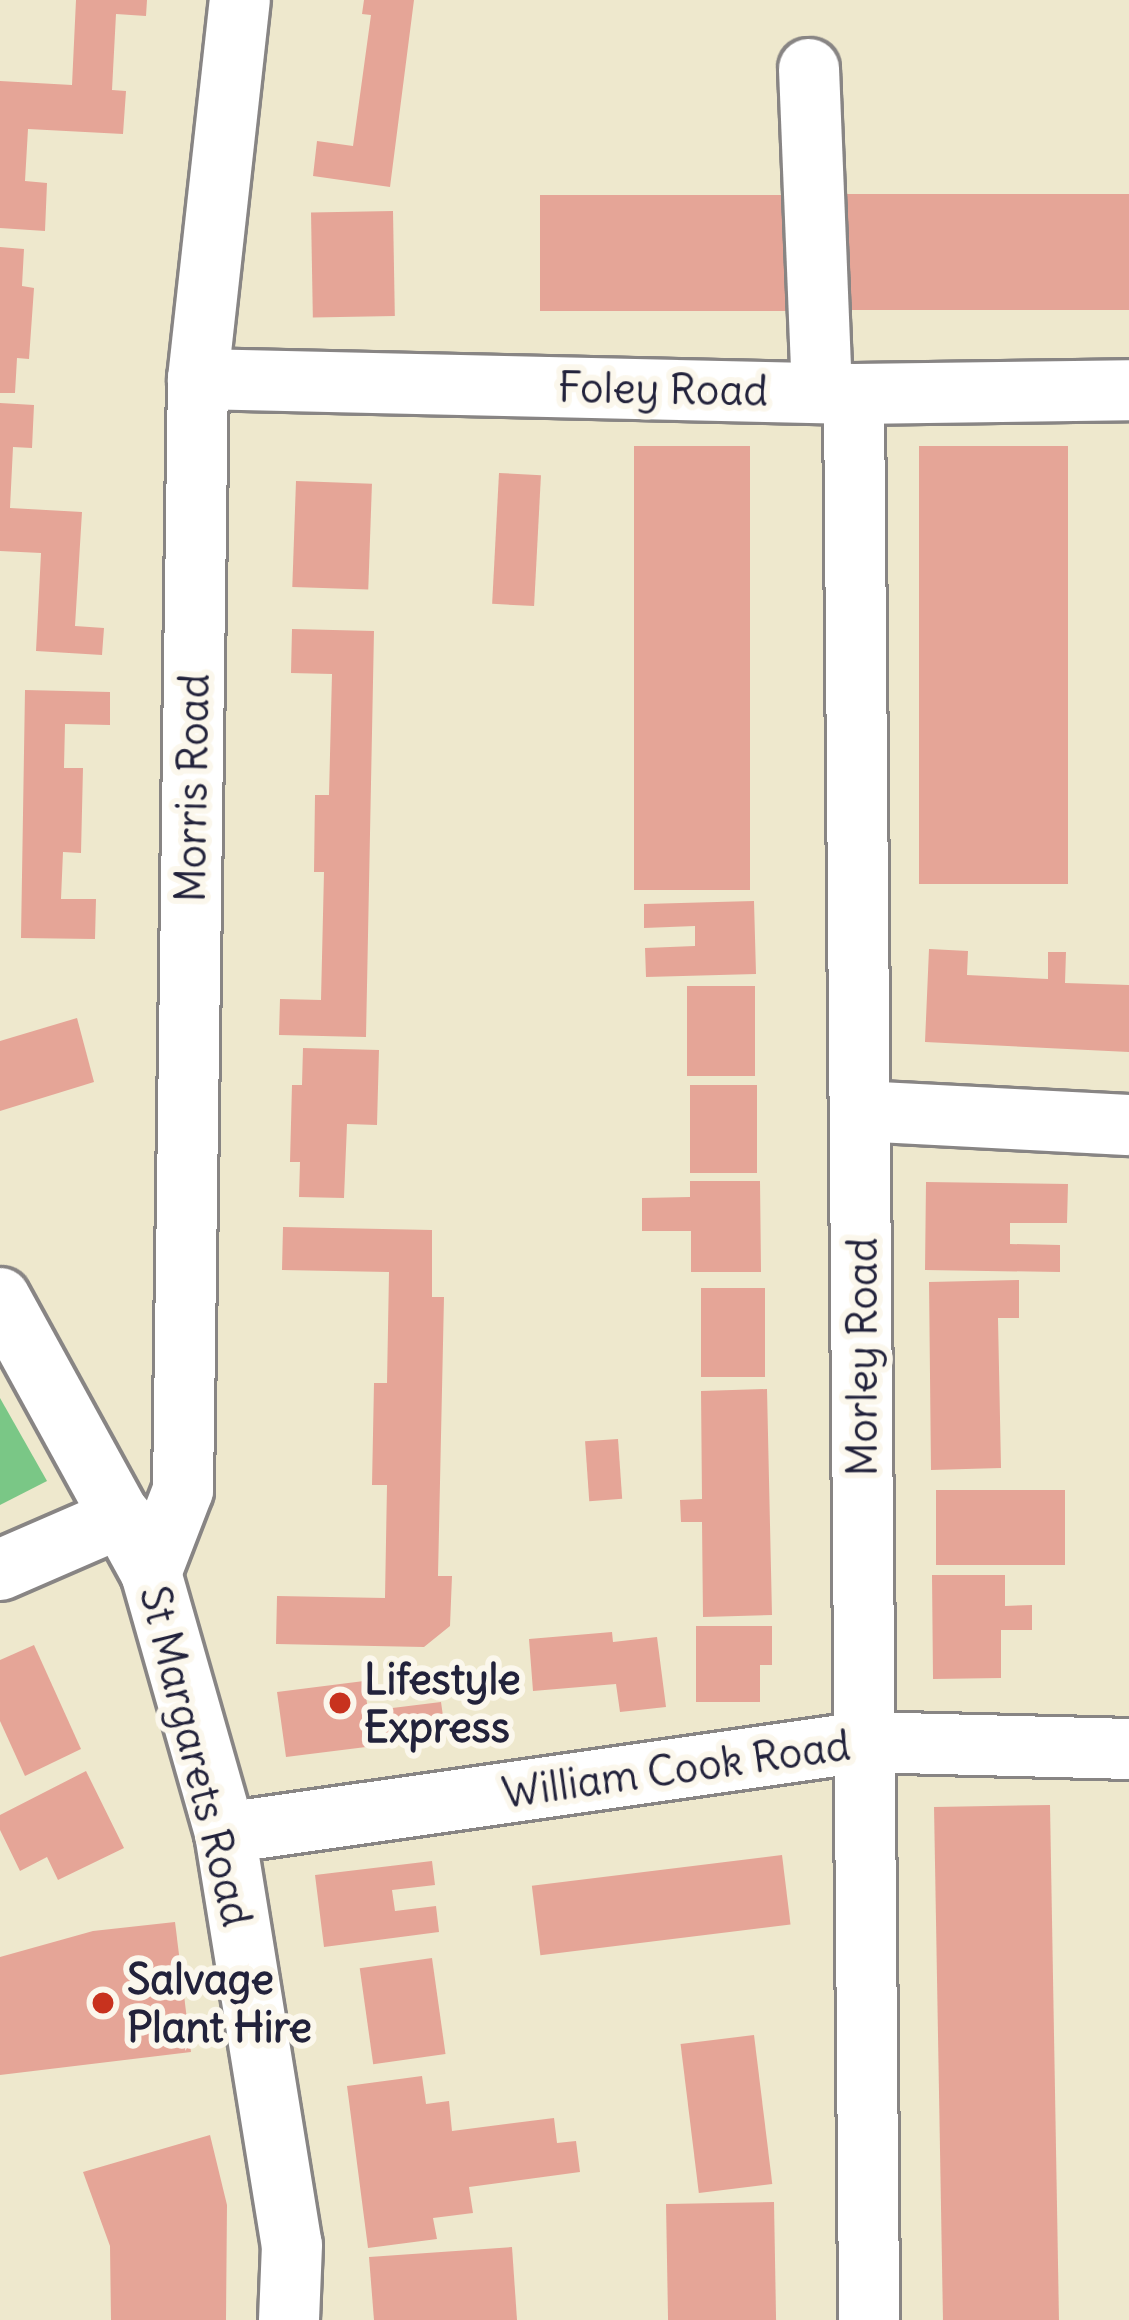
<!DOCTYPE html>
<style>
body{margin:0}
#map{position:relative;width:1129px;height:2320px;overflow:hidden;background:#eee8cd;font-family:Delius,sans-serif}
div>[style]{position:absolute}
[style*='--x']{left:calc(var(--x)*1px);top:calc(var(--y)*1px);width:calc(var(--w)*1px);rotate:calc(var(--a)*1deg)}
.green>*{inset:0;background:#7ac786}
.building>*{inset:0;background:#e5a597;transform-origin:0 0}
.roads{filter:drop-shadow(3px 0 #888584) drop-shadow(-3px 0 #888584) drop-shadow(0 3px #888584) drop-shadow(0 -3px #888584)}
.minor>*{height:60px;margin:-30px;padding:0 30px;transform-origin:30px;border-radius:30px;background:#fff}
.dots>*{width:33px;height:33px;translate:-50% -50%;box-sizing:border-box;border:6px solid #fbf7ec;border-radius:50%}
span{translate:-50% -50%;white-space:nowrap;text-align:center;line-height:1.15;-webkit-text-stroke:12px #fbf7ec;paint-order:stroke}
.street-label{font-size:42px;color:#22223b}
.poi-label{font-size:42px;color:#22223b;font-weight:700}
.left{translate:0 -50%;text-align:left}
</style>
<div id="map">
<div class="green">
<i style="clip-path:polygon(0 1398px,47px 1481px,0 1505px)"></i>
</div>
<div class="building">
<i style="clip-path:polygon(76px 0,147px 0,146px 16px,116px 14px,112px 90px,126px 91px,123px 134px,28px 129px,25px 181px,47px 183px,45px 231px,0 228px,0 81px,72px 85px)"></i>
<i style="clip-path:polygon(364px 0,414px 0,390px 187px,313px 176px,317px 141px,353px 146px,371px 15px,362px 14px)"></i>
<i style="left:833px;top:194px;width:296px;height:116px"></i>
<i style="left:540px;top:195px;width:270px;height:116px"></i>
<i style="left:393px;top:211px;width:105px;height:82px;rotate:89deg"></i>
<i style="clip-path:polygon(0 247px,24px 249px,22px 286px,34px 288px,29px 359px,17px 358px,15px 393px,0 393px)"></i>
<i style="clip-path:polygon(0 403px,34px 405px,32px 448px,13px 447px,10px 508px,82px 512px,75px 626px,104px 628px,102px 655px,36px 651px,41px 553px,0 551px)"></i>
<i style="left:750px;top:446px;width:444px;height:116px;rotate:90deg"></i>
<i style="left:919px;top:446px;width:149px;height:438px"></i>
<i style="left:499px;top:473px;width:42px;height:131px;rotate:3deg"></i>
<i style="left:296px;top:481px;width:76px;height:106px;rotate:2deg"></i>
<i style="clip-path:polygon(292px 629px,374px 631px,366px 1037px,279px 1035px,280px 999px,321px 1000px,324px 872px,314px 872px,315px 795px,329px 795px,332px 674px,291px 673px)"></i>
<i style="clip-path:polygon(25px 690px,110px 692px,110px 725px,65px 724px,64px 768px,83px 768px,81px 853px,63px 852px,61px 899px,96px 899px,95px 939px,21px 938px)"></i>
<i style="clip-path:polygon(754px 901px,756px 974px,646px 977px,645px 948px,695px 946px,695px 926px,644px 928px,644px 904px)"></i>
<i style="clip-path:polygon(929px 949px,968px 951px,967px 975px,1048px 979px,1048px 952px,1066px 952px,1065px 983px,1129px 985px,1129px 1052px,925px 1042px)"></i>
<i style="left:687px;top:986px;width:68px;height:90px"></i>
<i style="clip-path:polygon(77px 1018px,94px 1082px,0 1111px,0 1041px)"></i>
<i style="clip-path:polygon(303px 1048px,379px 1050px,377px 1125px,347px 1124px,344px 1198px,299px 1197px,300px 1162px,290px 1162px,292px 1085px,302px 1085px)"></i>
<i style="left:690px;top:1085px;width:67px;height:88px"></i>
<i style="clip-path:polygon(690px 1181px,760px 1181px,761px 1272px,691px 1272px,691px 1231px,642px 1231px,642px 1198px,690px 1197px)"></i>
<i style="clip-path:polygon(926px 1182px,1068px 1184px,1067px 1223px,1010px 1223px,1010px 1244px,1060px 1245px,1060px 1272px,925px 1270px)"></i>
<i style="clip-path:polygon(283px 1227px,432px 1230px,432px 1297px,444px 1297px,438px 1576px,452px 1576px,450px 1626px,424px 1647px,276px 1644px,277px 1596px,385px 1598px,387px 1485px,372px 1485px,374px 1383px,387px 1383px,389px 1272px,282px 1270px)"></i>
<i style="clip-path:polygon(1019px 1280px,1019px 1318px,998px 1318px,1001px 1468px,931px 1470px,929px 1282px)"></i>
<i style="left:701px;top:1288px;width:64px;height:89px"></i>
<i style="clip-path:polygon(767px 1389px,772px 1615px,703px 1617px,702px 1522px,681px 1522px,680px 1500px,702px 1499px,701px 1391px)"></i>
<i style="left:618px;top:1439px;width:60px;height:33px;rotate:86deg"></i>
<i style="left:1065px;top:1490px;width:75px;height:129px;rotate:90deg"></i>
<i style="clip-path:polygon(932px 1575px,1005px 1575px,1005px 1606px,1032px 1605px,1032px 1630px,1001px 1630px,1001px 1678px,933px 1679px)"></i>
<i style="clip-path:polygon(696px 1626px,772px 1626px,772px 1665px,760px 1665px,760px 1702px,696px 1702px)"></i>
<i style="clip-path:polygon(612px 1632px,613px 1642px,657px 1637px,666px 1707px,620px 1712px,616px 1684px,533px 1691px,529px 1639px)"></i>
<i style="clip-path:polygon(34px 1645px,81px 1749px,25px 1776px,0 1721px,0 1660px)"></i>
<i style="clip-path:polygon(364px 1681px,368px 1711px,441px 1702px,446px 1737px,286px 1757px,277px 1692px)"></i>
<i style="clip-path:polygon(86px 1771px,124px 1848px,58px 1880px,47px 1857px,20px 1871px,0 1830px,0 1815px)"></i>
<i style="left:1050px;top:1805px;width:515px;height:116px;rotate:89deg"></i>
<i style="left:782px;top:1855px;width:70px;height:252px;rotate:83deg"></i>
<i style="clip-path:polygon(432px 1861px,435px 1885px,392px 1890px,395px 1911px,436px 1906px,439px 1932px,324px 1947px,315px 1875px)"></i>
<i style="clip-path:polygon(175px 1922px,191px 2052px,0 2075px,0 1957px,93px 1931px)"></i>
<i style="left:432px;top:1958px;width:97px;height:73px;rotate:82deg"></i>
<i style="left:754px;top:2035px;width:150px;height:74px;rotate:83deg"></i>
<i style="clip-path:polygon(422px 2076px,426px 2104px,449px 2101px,452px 2131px,554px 2118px,557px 2143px,576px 2141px,580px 2172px,469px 2187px,473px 2213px,433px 2218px,437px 2239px,368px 2248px,347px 2086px)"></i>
<i style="clip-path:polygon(210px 2135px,227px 2205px,226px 2320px,111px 2320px,110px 2246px,83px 2172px)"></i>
<i style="left:774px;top:2202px;width:118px;height:108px;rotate:89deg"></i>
<i style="clip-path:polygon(512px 2247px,517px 2320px,374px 2320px,369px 2257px)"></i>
</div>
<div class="roads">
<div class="minor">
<i style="--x:809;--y:69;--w:324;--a:87.7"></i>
<i style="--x:198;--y:379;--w:656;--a:1.31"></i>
<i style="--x:854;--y:394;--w:275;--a:-0.8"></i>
<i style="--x:854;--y:394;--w:1926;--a:89.55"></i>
<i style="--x:861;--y:1111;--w:268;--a:3"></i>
<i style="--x:0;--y:1298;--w:314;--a:61.2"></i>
<i style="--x:151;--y:1573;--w:270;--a:74.1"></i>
<i style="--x:225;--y:1833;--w:417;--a:80.8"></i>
<i style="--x:292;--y:2245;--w:75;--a:92.3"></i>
<i style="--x:0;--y:1570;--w:133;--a:-23.5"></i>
<i style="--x:151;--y:1573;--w:89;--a:-68.9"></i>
<i style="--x:183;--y:1490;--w:1111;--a:-89.23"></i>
<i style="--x:198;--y:379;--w:381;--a:-83.7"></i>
<i style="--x:225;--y:1833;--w:644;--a:-8.12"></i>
<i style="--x:863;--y:1742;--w:266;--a:1.5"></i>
</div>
</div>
<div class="dots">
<i style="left:340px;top:1703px;background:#c8321e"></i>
<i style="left:103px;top:2003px;background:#c8321e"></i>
</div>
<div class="street-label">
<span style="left:663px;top:389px;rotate:1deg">Foley Road</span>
<span style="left:192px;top:788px;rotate:-89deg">Morris Road</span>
<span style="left:862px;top:1357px;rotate:-90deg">Morley Road</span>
<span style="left:196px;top:1756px;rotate:76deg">St Margarets Road</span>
<span style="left:676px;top:1769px;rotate:-8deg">William Cook Road</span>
</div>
<div class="poi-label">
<span class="left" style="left:364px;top:1703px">Lifestyle<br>Express</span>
<span class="left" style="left:127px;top:2003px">Salvage<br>Plant Hire</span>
</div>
</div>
